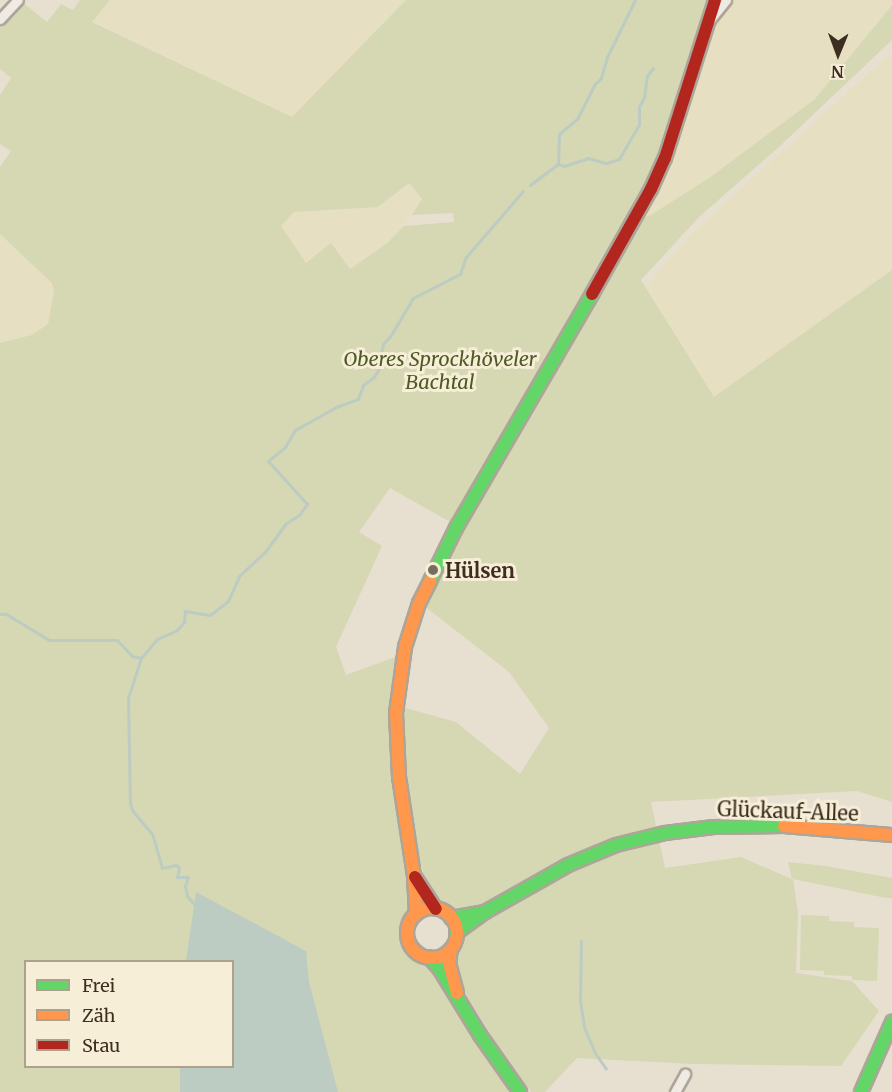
<!DOCTYPE html>
<meta charset="utf-8">
<style>
body{margin:0}
#map{position:relative;width:892px;height:1092px;overflow:hidden;background:#e7e0d1;font-family:Merriweather,serif}
div>[style]{position:absolute}
[style*='--x']{left:calc(var(--x)*1px);top:calc(var(--y)*1px);width:calc(var(--w)*1px);rotate:calc(var(--a)*1deg)}
.farmland>*{inset:0;background:#e6dfc2}
.green>*{inset:0;background:#d6d7b3}
.water>*{inset:0;background:#bcccc2}
.stream>*{height:3px;margin:-1.5px;padding:0 1.5px;transform-origin:1.5px;border-radius:1.5px;background:#bcccc2}
.roads{filter:drop-shadow(2px 0 #ada599) drop-shadow(-2px 0 #ada599) drop-shadow(0 2px #ada599) drop-shadow(0 -2px #ada599)}
.street>*{height:9px;margin:-4.5px;padding:0 4.5px;transform-origin:4.5px;border-radius:4.5px;background:#efebe3}
.fast>*{height:12px;margin:-6px;padding:0 6px;transform-origin:6px;border-radius:6px;background:#63d668}
.slow>*{height:12px;margin:-6px;padding:0 6px;transform-origin:6px;border-radius:6px;background:#ff974d}
.slow>.ring{margin:-6px;padding:0;box-sizing:content-box;background:none;border:12px solid #ff974d;border-radius:50%}
.jam>*{height:12px;margin:-6px;padding:0 6px;transform-origin:6px;border-radius:6px;background:#b3261e}
.dots>*{width:16px;height:16px;translate:-50% -50%;box-sizing:border-box;border:3px solid #f7eed8;border-radius:50%}
span{translate:-50% -50%;white-space:nowrap;text-align:center;line-height:1.15;-webkit-text-stroke:6px #f7eed8;paint-order:stroke}
.park-label{font-size:20px;color:#4d5a26;font-style:italic}
.poi-label{font-size:20px;color:#3d2e20;font-weight:700}
.left{translate:0 -50%;text-align:left}
.street-label{font-size:20px;color:#3d2e20}
.legend{position:absolute;left:24px;top:960px;width:210px;height:108px;box-sizing:border-box;background:#f7eed8;border:2px solid #ada18e;margin:0;padding:8px 10px;list-style:none;font-size:18px;color:#3d2e20}
.legend li{display:flex;align-items:center;gap:12px;height:30px}
.legend b{width:30px;border:2px solid #ada18e}
.north{position:absolute;left:808px;top:24px;width:60px;height:60px;-webkit-text-stroke:4px #f7eed8;paint-order:stroke;rotate:181deg;font-size:16px;font-weight:700;line-height:24px;text-align:center;color:#3d2e20}
.north::after{content:'';display:block;margin:auto;width:21px;height:27px;background:#3d2e20;clip-path:polygon(50% 0,100% 100%,50% 72%,0 100%)}
</style>
<div id="map">
<div class="farmland">
<i style="clip-path:polygon(110px 0,406px 0,292px 117px,92px 21px)"></i>
<i style="clip-path:polygon(720px 0,892px 0,892px 4px,817px 97px,709px 178px,652px 215px,640px 219px)"></i>
<i style="clip-path:polygon(892px 52px,892px 270px,713px 398px,646px 287px,689px 236px)"></i>
<i style="clip-path:polygon(409px 183px,423px 199px,412px 215px,386px 244px,349px 269px,306px 263px,281px 226px,294px 212px,379px 207px)"></i>
<i style="clip-path:polygon(0 234px,52px 283px,54px 291px,48px 324px,32px 335px,0 343px)"></i>
</div>
<div class="green">
<i style="clip-path:polygon(evenodd,80px 0,110px 0,92px 22px,292px 117px,406px 0,711px 0,660px 155px,633px 217px,489px 461px,479px 494px,556px 368px,640px 219px,651px 215px,709px 178px,815px 99px,892px 5px,892px 40px,780px 146px,699px 217px,641px 280px,714px 397px,892px 270px,892px 802px,857px 791px,651px 802px,665px 868px,741px 857px,792px 879px,788px 862px,826px 866px,892px 878px,892px 898px,886px 898px,793px 879px,798px 913px,796px 973px,852px 981px,879px 1011px,841px 1066px,693px 1064px,577px 1058px,545px 1092px,531px 1092px,496px 1043px,461px 987px,456px 972px,457px 959px,464px 945px,452px 910px,428px 892px,411px 826px,402px 707px,456px 722px,520px 774px,549px 728px,509px 672px,423px 605px,461px 528px,390px 488px,359px 532px,382px 546px,336px 647px,346px 675px,398px 656px,389px 712px,393px 775px,412px 903px,401px 929px,401px 939px,409px 956px,433px 970px,475px 1038px,514px 1092px,0 1092px,0 343px,32px 335px,48px 324px,54px 291px,52px 283px,0 234px,0 167px,11px 151px,0 144px,0 95px,11px 78px,0 69px,0 24px,21px 1px,47px 22px,61px 4px,73px 10px,80px 0,409px 183px,422px 199px,412px 215px,453px 213px,454px 222px,404px 226px,386px 244px,350px 269px,331px 243px,306px 263px,281px 226px,294px 212px,378px 207px,409px 183px,80px 0,26px 962px,232px 962px,232px 1066px,26px 1066px,26px 962px)"></i>
<i style="clip-path:polygon(801px 915px,829px 916px,829px 921px,854px 922px,854px 927px,879px 928px,877px 981px,852px 980px,852px 976px,824px 975px,824px 971px,800px 970px)"></i>
</div>
<div class="water">
<i style="clip-path:polygon(196px 892px,306px 951px,309px 982px,338px 1092px,180px 1092px,180px 1067px,232px 1066px,232px 962px,186px 961px)"></i>
</div>
<div class="stream">
<i style="--x:558;--y:164;--w:6;--a:18"></i>
<i style="--x:564;--y:166;--w:25;--a:-18"></i>
<i style="--x:588;--y:158;--w:19;--a:16"></i>
<i style="--x:606;--y:163;--w:14;--a:-17"></i>
<i style="--x:619;--y:159;--w:39;--a:-60"></i>
<i style="--x:639;--y:125;--w:18;--a:-90"></i>
<i style="--x:639;--y:107;--w:11;--a:-63"></i>
<i style="--x:644;--y:97;--w:21;--a:-82"></i>
<i style="--x:647;--y:76;--w:10;--a:-53"></i>
<i style="--x:530;--y:185;--w:35;--a:-37"></i>
<i style="--x:558;--y:164;--w:30;--a:-88"></i>
<i style="--x:559;--y:134;--w:23;--a:-40"></i>
<i style="--x:577;--y:119;--w:39;--a:-63"></i>
<i style="--x:595;--y:84;--w:8;--a:-45"></i>
<i style="--x:601;--y:78;--w:22;--a:-74"></i>
<i style="--x:607;--y:57;--w:64;--a:-63.8"></i>
<i style="--x:0;--y:614;--w:6;--a:0"></i>
<i style="--x:6;--y:614;--w:50;--a:31.2"></i>
<i style="--x:49;--y:640;--w:68;--a:0"></i>
<i style="--x:117;--y:640;--w:22;--a:47"></i>
<i style="--x:132;--y:656;--w:9;--a:13"></i>
<i style="--x:195;--y:905;--w:12;--a:-132"></i>
<i style="--x:187;--y:896;--w:10;--a:-101"></i>
<i style="--x:185;--y:886;--w:9;--a:-72"></i>
<i style="--x:188;--y:877;--w:11;--a:180"></i>
<i style="--x:177;--y:877;--w:9;--a:-77"></i>
<i style="--x:179;--y:868;--w:4;--a:-135"></i>
<i style="--x:176;--y:865;--w:14;--a:168"></i>
<i style="--x:162;--y:868;--w:35;--a:-106"></i>
<i style="--x:152;--y:834;--w:31;--a:-130"></i>
<i style="--x:132;--y:810;--w:7;--a:-106"></i>
<i style="--x:130;--y:803;--w:105;--a:-91.1"></i>
<i style="--x:128;--y:698;--w:42;--a:-72"></i>
<i style="--x:141;--y:658;--w:25;--a:-50"></i>
<i style="--x:157;--y:639;--w:22;--a:-24"></i>
<i style="--x:177;--y:630;--w:11;--a:-49"></i>
<i style="--x:184;--y:622;--w:11;--a:-85"></i>
<i style="--x:185;--y:611;--w:25;--a:9"></i>
<i style="--x:210;--y:615;--w:23;--a:-38"></i>
<i style="--x:228;--y:601;--w:27;--a:-66"></i>
<i style="--x:239;--y:576;--w:35;--a:-43"></i>
<i style="--x:265;--y:552;--w:34;--a:-54"></i>
<i style="--x:285;--y:524;--w:17;--a:-33"></i>
<i style="--x:299;--y:515;--w:14;--a:-54"></i>
<i style="--x:307;--y:504;--w:58;--a:-132.2"></i>
<i style="--x:268;--y:461;--w:22;--a:-39"></i>
<i style="--x:285;--y:447;--w:20;--a:-60"></i>
<i style="--x:295;--y:430;--w:47;--a:-29.3"></i>
<i style="--x:336;--y:407;--w:23;--a:-20"></i>
<i style="--x:358;--y:399;--w:15;--a:-70"></i>
<i style="--x:363;--y:385;--w:14;--a:-36"></i>
<i style="--x:374;--y:377;--w:10;--a:-61"></i>
<i style="--x:379;--y:368;--w:24;--a:-81"></i>
<i style="--x:383;--y:344;--w:12;--a:-48"></i>
<i style="--x:391;--y:335;--w:43;--a:-59.3"></i>
<i style="--x:413;--y:298;--w:53;--a:-27.1"></i>
<i style="--x:460;--y:274;--w:18;--a:-71"></i>
<i style="--x:466;--y:257;--w:87;--a:-49.2"></i>
<i style="--x:581;--y:941;--w:60;--a:91"></i>
<i style="--x:580;--y:1001;--w:26;--a:81"></i>
<i style="--x:584;--y:1027;--w:28;--a:67"></i>
<i style="--x:595;--y:1053;--w:19;--a:55"></i>
</div>
<div class="roads">
<div class="street">
<i style="--x:0;--y:19;--w:26;--a:-47"></i>
<i style="--x:709;--y:21;--w:27;--a:-51"></i>
<i style="--x:675;--y:1092;--w:21;--a:-61"></i>
</div>
<div class="fast">
<i style="--x:430;--y:581;--w:59;--a:-63.9"></i>
<i style="--x:456;--y:528;--w:271;--a:-59.8"></i>
<i style="--x:451;--y:918;--w:35;--a:-10"></i>
<i style="--x:456;--y:933;--w:36;--a:-36"></i>
<i style="--x:485;--y:912;--w:95;--a:-29.5"></i>
<i style="--x:568;--y:865;--w:52;--a:-22.6"></i>
<i style="--x:616;--y:845;--w:50;--a:-13.8"></i>
<i style="--x:665;--y:833;--w:49;--a:-7"></i>
<i style="--x:714;--y:827;--w:70;--a:-0.8"></i>
<i style="--x:429;--y:957;--w:15;--a:48"></i>
<i style="--x:439;--y:968;--w:79;--a:58.5"></i>
<i style="--x:480;--y:1035;--w:70;--a:54.9"></i>
<i style="--x:861;--y:1092;--w:77;--a:-66.1"></i>
</div>
<div class="slow">
<i style="--x:784;--y:826;--w:108;--a:4.8"></i>
<i class="ring" style="left:407px;top:908px;width:38px;height:38px"></i>
<i style="--x:416;--y:914;--w:38;--a:-93"></i>
<i style="--x:414;--y:876;--w:100;--a:-98.6"></i>
<i style="--x:399;--y:777;--w:64;--a:-92.7"></i>
<i style="--x:396;--y:713;--w:67;--a:-82.2"></i>
<i style="--x:405;--y:647;--w:46;--a:-72.3"></i>
<i style="--x:419;--y:603;--w:25;--a:-63"></i>
<i style="--x:451;--y:949;--w:14;--a:98"></i>
<i style="--x:449;--y:963;--w:31;--a:75"></i>
</div>
<div class="jam">
<i style="--x:592;--y:294;--w:120;--a:-60.7"></i>
<i style="--x:651;--y:189;--w:34;--a:-66"></i>
<i style="--x:665;--y:158;--w:166;--a:-72.4"></i>
<i style="--x:415;--y:877;--w:38;--a:57"></i>
</div>
</div>
<div class="dots">
<i style="left:433px;top:570px;background:#786c5e"></i>
</div>
<div class="park-label">
<span style="left:440px;top:370px">Oberes Sprockhöveler<br>Bachtal</span>
</div>
<div class="poi-label">
<span class="left" style="left:445px;top:570px">Hülsen</span>
</div>
<div class="street-label">
<span style="left:788px;top:811px;rotate:2deg">Glückauf-Allee</span>
</div>
<ul class="legend">
<li><b style="height:8px;background:#63d668"></b>Frei</li>
<li><b style="height:8px;background:#ff974d"></b>Zäh</li>
<li><b style="height:8px;background:#b3261e"></b>Stau</li>
</ul>
<div class="north">N</div>
</div>
